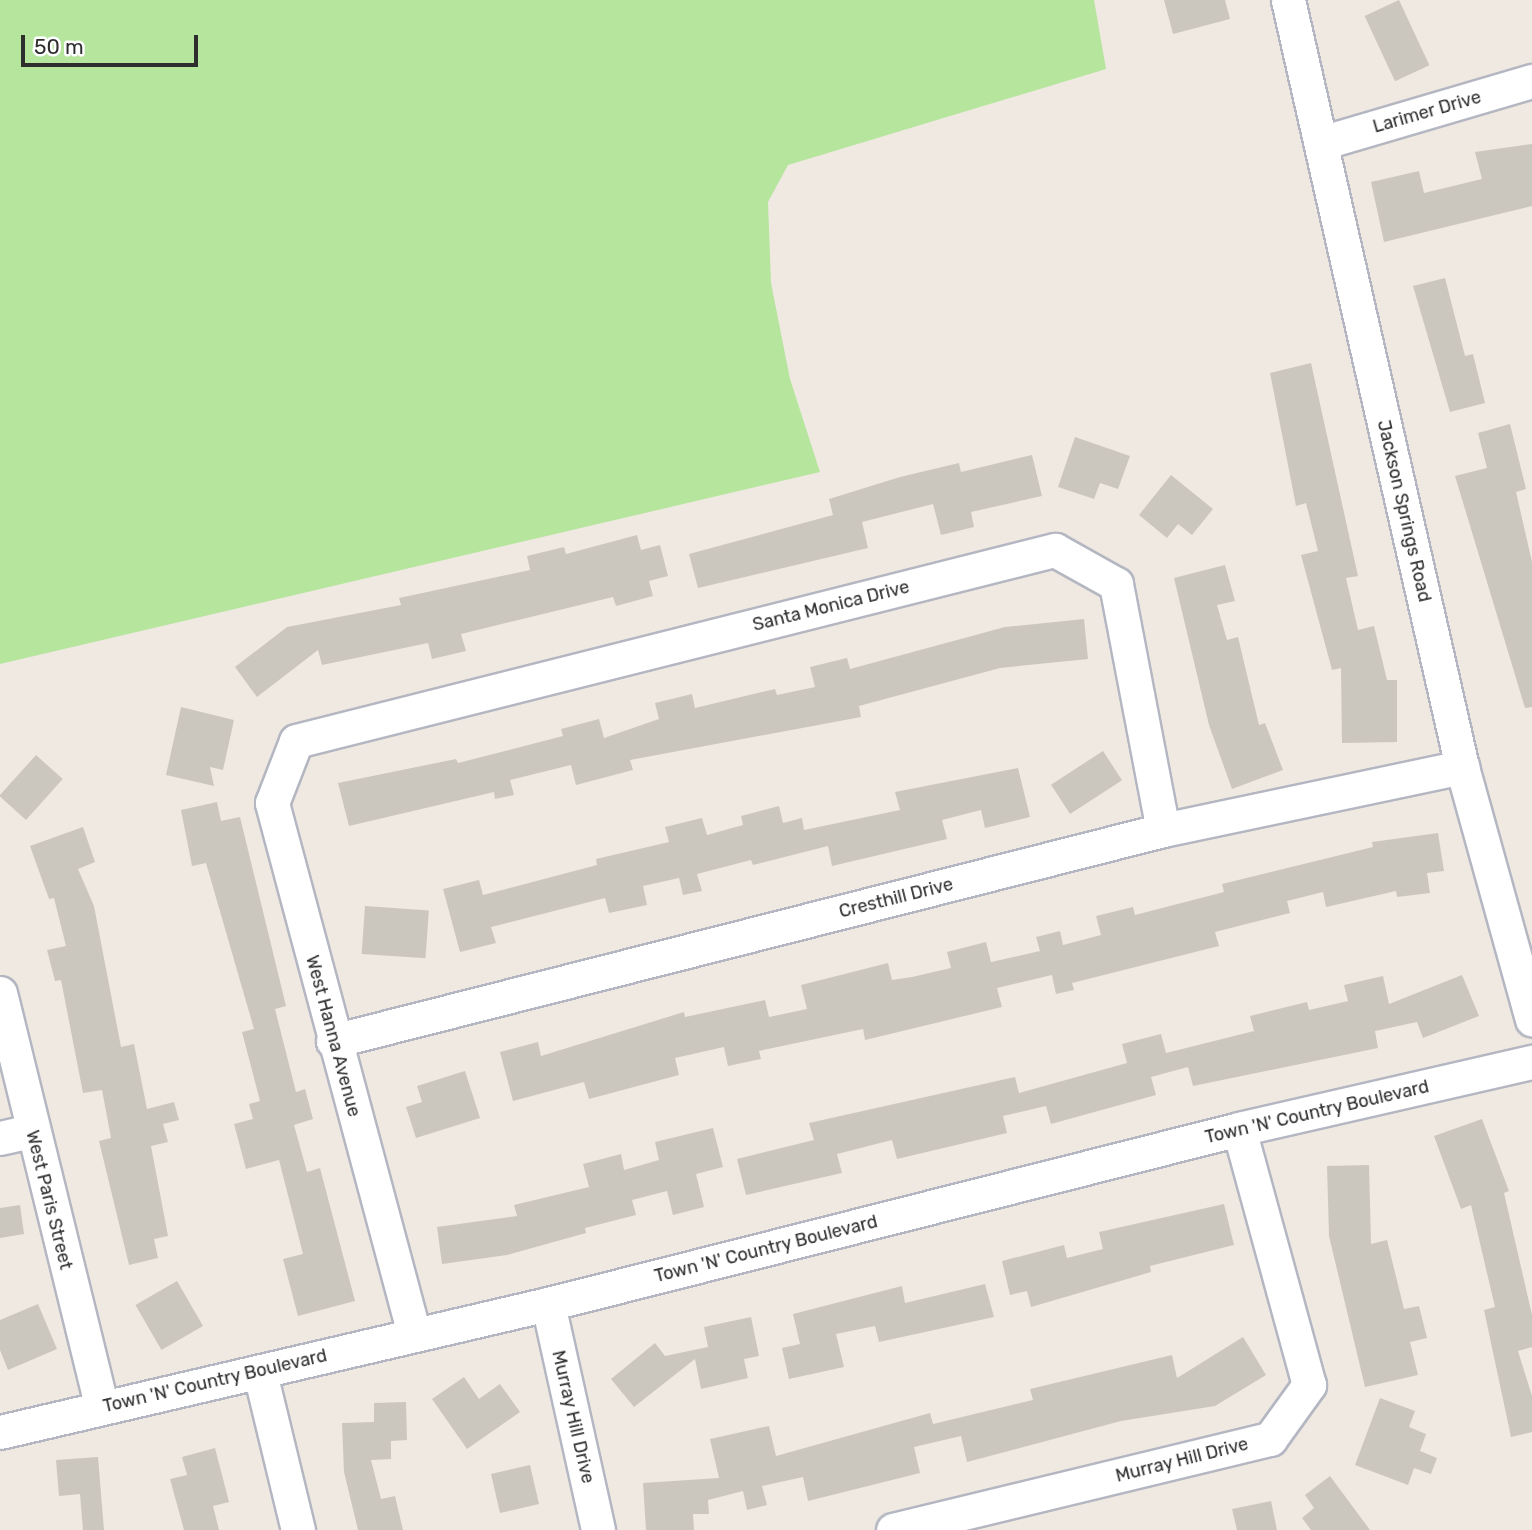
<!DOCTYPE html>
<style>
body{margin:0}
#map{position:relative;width:1532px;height:1530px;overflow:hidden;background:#efe9e1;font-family:Rubik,sans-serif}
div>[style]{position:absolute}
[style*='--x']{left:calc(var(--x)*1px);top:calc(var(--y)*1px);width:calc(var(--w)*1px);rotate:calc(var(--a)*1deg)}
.green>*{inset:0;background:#b6e59e}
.building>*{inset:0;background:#cbc7bf;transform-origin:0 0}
.roads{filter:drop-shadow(2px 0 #b4b7c1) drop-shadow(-2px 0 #b4b7c1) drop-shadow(0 2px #b4b7c1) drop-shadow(0 -2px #b4b7c1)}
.minor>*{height:33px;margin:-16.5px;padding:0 16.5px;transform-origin:16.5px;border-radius:16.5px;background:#fff}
span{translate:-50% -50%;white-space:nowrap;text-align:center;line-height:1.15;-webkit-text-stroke:6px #fff;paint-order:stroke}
.street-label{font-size:18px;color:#2e2e2e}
.scale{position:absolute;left:21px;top:35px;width:177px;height:32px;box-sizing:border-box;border:4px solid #2e2e2e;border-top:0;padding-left:9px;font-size:21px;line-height:24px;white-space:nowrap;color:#2e2e2e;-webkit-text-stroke:5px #fff;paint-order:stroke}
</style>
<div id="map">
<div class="green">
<i style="clip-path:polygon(0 0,1094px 0,1106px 69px,788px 165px,768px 202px,771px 283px,790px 379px,820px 472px,0 664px)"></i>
</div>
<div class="building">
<i style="clip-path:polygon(1164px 0,1225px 0,1230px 19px,1173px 34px)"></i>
<i style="left:1399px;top:0;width:72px;height:38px;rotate:65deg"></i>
<i style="clip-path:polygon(1532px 144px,1532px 206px,1384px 242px,1371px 182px,1419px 171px,1424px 193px,1482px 179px,1475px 152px)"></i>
<i style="clip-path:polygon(1445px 278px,1465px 356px,1473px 354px,1485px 403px,1450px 412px,1413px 286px)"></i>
<i style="clip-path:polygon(1311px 363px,1358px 576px,1346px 578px,1358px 630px,1374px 626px,1387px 680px,1397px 680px,1397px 742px,1342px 743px,1341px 668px,1332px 670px,1301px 555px,1318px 551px,1306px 503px,1296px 506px,1270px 373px)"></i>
<i style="clip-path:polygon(1510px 424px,1526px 489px,1516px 492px,1532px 562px,1532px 707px,1525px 708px,1455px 476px,1487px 468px,1478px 433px)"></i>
<i style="clip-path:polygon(1075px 437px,1130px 456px,1118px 489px,1100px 483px,1094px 499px,1058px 487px)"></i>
<i style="clip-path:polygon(1032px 455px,1042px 496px,971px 512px,974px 527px,941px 535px,933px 504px,862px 522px,868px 548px,698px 588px,689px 554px,833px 515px,829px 499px,900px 477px,959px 463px,961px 472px)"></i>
<i style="clip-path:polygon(1171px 475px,1213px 509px,1192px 535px,1178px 524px,1167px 538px,1139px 515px)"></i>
<i style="clip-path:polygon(637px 535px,641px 550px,660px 545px,668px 576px,649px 581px,653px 596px,616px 606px,613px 597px,461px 634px,466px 651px,432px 659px,428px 643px,322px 665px,318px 650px,257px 697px,235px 667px,287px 627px,401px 605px,399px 598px,530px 570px,527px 556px,564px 547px,566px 554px)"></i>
<i style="clip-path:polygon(1225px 565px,1235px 601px,1217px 605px,1227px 640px,1238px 637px,1259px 725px,1265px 723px,1283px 770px,1232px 789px,1209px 725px,1174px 578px)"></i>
<i style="clip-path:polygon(1084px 619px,1088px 659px,1000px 668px,859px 706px,861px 717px,630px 760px,633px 770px,576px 785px,571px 765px,510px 780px,514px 795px,495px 799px,494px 792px,349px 826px,338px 783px,456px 759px,458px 763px,563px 736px,561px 729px,599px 719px,604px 738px,659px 719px,655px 703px,692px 694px,695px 708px,775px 689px,777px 695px,815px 687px,810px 667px,847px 658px,850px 669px,1005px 627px)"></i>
<i style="clip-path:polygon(181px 707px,234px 720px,223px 770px,210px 767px,214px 786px,166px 775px)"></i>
<i style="left:1103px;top:751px;width:35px;height:62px;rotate:57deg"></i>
<i style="left:36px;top:755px;width:36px;height:55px;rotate:42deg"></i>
<i style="clip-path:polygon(1018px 768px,1030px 817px,985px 828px,981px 810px,942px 820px,947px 839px,832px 866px,828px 846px,753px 865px,751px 860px,697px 874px,702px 891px,683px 895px,679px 878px,643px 886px,647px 905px,609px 913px,605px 898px,491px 927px,496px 943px,460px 952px,443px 889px,479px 880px,483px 895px,597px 865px,596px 859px,669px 842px,665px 827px,702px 818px,707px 835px,743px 825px,741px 816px,779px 806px,783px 823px,802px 818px,804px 830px,900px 810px,895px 792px)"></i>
<i style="clip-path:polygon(217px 802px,221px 821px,240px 817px,286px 1006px,275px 1009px,296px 1092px,305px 1089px,313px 1119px,294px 1125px,307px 1172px,320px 1168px,355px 1301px,298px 1316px,283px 1259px,303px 1254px,279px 1160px,246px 1169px,234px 1124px,253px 1119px,249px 1104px,260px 1101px,242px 1032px,254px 1029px,206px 863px,192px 866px,181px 810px)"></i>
<i style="clip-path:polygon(83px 827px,95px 862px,78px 869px,94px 906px,121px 1047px,134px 1044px,147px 1109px,174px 1102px,179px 1120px,163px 1124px,168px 1142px,151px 1146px,168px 1236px,154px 1239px,158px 1258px,129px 1265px,99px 1141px,111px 1138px,102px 1090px,83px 1093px,61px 980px,55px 981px,47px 950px,66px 946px,54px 898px,49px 899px,30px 846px)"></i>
<i style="clip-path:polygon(1438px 833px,1444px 871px,1427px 873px,1430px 893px,1397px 897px,1396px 891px,1326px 907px,1323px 892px,1287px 901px,1290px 913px,1215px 932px,1219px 946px,1072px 983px,1074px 990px,1056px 994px,1052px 975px,997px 988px,1002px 1007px,865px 1040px,863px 1029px,759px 1051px,761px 1059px,728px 1066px,724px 1047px,675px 1058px,679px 1075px,589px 1099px,584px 1082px,513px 1101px,500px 1052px,538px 1042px,541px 1056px,684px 1012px,685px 1017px,765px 1000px,769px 1017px,807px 1009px,801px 985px,888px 963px,892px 980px,912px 977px,951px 968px,947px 952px,986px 942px,991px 962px,1040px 951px,1036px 937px,1060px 931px,1063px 945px,1101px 935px,1096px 916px,1133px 907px,1135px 915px,1224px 892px,1222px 884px,1373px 847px,1372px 842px)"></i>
<i style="left:365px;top:906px;width:64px;height:48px;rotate:4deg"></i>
<i style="clip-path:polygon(1462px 975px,1479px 1016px,1423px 1038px,1417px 1022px,1375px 1031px,1378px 1048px,1193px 1086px,1188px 1067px,1151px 1077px,1156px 1095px,1051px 1124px,1046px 1106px,1003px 1116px,1007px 1133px,897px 1159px,892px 1140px,837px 1154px,842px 1173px,746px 1195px,737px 1159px,814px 1140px,809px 1123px,1015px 1077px,1019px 1093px,1127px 1063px,1122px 1044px,1161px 1034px,1166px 1053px,1254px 1031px,1250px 1016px,1307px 1002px,1309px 1010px,1348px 1001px,1344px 985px,1383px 976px,1389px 1004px)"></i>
<i style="clip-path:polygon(465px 1071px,480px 1118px,416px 1138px,406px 1107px,422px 1102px,417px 1086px)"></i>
<i style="clip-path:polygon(1482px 1119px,1509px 1191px,1504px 1193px,1532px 1315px,1532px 1347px,1518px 1351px,1532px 1396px,1532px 1432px,1511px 1437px,1484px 1310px,1495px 1307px,1471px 1205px,1461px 1209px,1434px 1136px)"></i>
<i style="clip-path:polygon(713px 1128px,723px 1167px,696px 1174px,704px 1207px,673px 1215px,667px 1191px,632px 1200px,636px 1215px,585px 1228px,586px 1233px,507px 1255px,442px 1264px,437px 1227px,517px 1216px,514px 1205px,589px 1187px,583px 1164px,621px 1154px,624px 1170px,659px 1160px,655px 1142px)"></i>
<i style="clip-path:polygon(1369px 1165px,1371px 1244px,1387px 1240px,1404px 1309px,1419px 1306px,1427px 1338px,1410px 1342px,1418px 1375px,1365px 1387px,1329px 1236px,1327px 1166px)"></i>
<i style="clip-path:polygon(1224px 1204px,1234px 1245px,1150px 1266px,1151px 1272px,1031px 1307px,1027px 1291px,1010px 1295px,1002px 1261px,1064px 1245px,1067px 1258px,1103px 1249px,1099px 1232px)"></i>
<i style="clip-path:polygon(20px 1205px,24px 1234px,0 1238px,0 1208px)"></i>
<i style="left:177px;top:1281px;width:52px;height:48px;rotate:60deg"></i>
<i style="clip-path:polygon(985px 1284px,994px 1317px,879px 1342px,875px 1326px,836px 1334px,844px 1367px,789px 1379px,782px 1348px,800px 1344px,793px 1314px,902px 1286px,905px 1303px)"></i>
<i style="clip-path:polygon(38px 1304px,57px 1349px,8px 1370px,0 1350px,0 1320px)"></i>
<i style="clip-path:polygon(751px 1317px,759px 1356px,744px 1359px,748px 1378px,701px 1389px,695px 1359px,634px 1407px,611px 1379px,655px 1343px,665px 1356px,708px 1347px,704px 1327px)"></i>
<i style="clip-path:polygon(1243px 1337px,1266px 1375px,1215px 1406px,1121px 1421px,967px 1462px,961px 1436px,914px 1447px,920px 1473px,808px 1501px,803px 1477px,762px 1486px,767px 1505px,747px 1510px,743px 1491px,708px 1500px,709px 1514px,693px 1514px,694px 1530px,646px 1530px,643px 1483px,719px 1478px,710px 1439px,769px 1426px,776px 1456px,930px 1413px,933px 1424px,1033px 1400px,1030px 1389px,1172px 1355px,1177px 1378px)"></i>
<i style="clip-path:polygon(464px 1377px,479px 1399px,500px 1384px,520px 1412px,467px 1449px,432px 1399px)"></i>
<i style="clip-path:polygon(1380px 1398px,1415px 1411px,1409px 1427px,1426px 1434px,1420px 1451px,1437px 1458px,1431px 1474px,1414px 1468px,1408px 1485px,1355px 1465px)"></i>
<i style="clip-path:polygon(406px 1402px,407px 1440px,391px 1441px,391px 1459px,371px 1460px,381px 1499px,395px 1496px,403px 1530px,358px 1530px,344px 1472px,342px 1423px,374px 1422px,374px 1403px)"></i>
<i style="clip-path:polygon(215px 1448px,229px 1502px,213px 1506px,219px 1530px,184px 1530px,170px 1479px,187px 1475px,182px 1457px)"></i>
<i style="clip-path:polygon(98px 1457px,104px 1530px,83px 1530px,80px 1494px,59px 1496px,56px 1460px)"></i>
<i style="left:530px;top:1465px;width:40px;height:40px;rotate:77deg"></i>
<i style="clip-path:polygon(1330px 1476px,1370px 1530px,1311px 1530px,1302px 1518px,1314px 1508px,1305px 1495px)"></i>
<i style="clip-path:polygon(1271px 1501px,1277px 1530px,1237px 1530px,1232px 1509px)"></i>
</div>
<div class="roads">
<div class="minor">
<i style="--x:1288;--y:0;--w:786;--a:77.22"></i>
<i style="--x:1462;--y:767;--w:262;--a:74.5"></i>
<i style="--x:1321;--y:143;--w:220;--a:-16.4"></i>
<i style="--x:0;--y:993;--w:426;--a:76.2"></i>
<i style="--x:333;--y:1041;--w:856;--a:-14.26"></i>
<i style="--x:1163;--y:830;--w:306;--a:-11.9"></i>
<i style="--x:0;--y:1138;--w:32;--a:-13"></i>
<i style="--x:548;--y:1304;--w:231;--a:77.5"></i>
<i style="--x:414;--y:1334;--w:550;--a:-104.97"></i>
<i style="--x:272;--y:803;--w:66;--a:-68.8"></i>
<i style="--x:296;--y:741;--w:783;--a:-14.13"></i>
<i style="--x:1055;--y:550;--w:70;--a:29.1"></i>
<i style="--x:1116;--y:584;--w:250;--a:79.2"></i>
<i style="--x:260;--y:1373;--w:162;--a:76.4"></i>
<i style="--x:0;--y:1432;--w:563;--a:-13.15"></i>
<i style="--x:548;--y:1304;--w:713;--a:-14.21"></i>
<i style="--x:1239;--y:1129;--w:301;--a:-12.9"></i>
<i style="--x:893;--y:1530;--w:388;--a:-13.6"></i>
<i style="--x:1270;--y:1439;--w:67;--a:-54.2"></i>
<i style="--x:1309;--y:1385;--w:265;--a:-105.3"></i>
</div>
</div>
<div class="street-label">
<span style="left:1427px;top:112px;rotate:-16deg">Larimer Drive</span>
<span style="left:1404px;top:511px;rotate:77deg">Jackson Springs Road</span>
<span style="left:831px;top:606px;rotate:-14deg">Santa Monica Drive</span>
<span style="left:896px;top:898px;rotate:-14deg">Cresthill Drive</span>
<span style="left:333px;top:1036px;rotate:75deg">West Hanna Avenue</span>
<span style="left:1317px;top:1112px;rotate:-13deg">Town 'N' Country Boulevard</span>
<span style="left:49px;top:1200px;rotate:76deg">West Paris Street</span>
<span style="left:766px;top:1249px;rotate:-14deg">Town 'N' Country Boulevard</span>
<span style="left:215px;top:1381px;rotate:-13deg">Town 'N' Country Boulevard</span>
<span style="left:573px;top:1417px;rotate:77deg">Murray Hill Drive</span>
<span style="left:1182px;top:1460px;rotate:-14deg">Murray Hill Drive</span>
</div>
<div class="scale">50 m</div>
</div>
